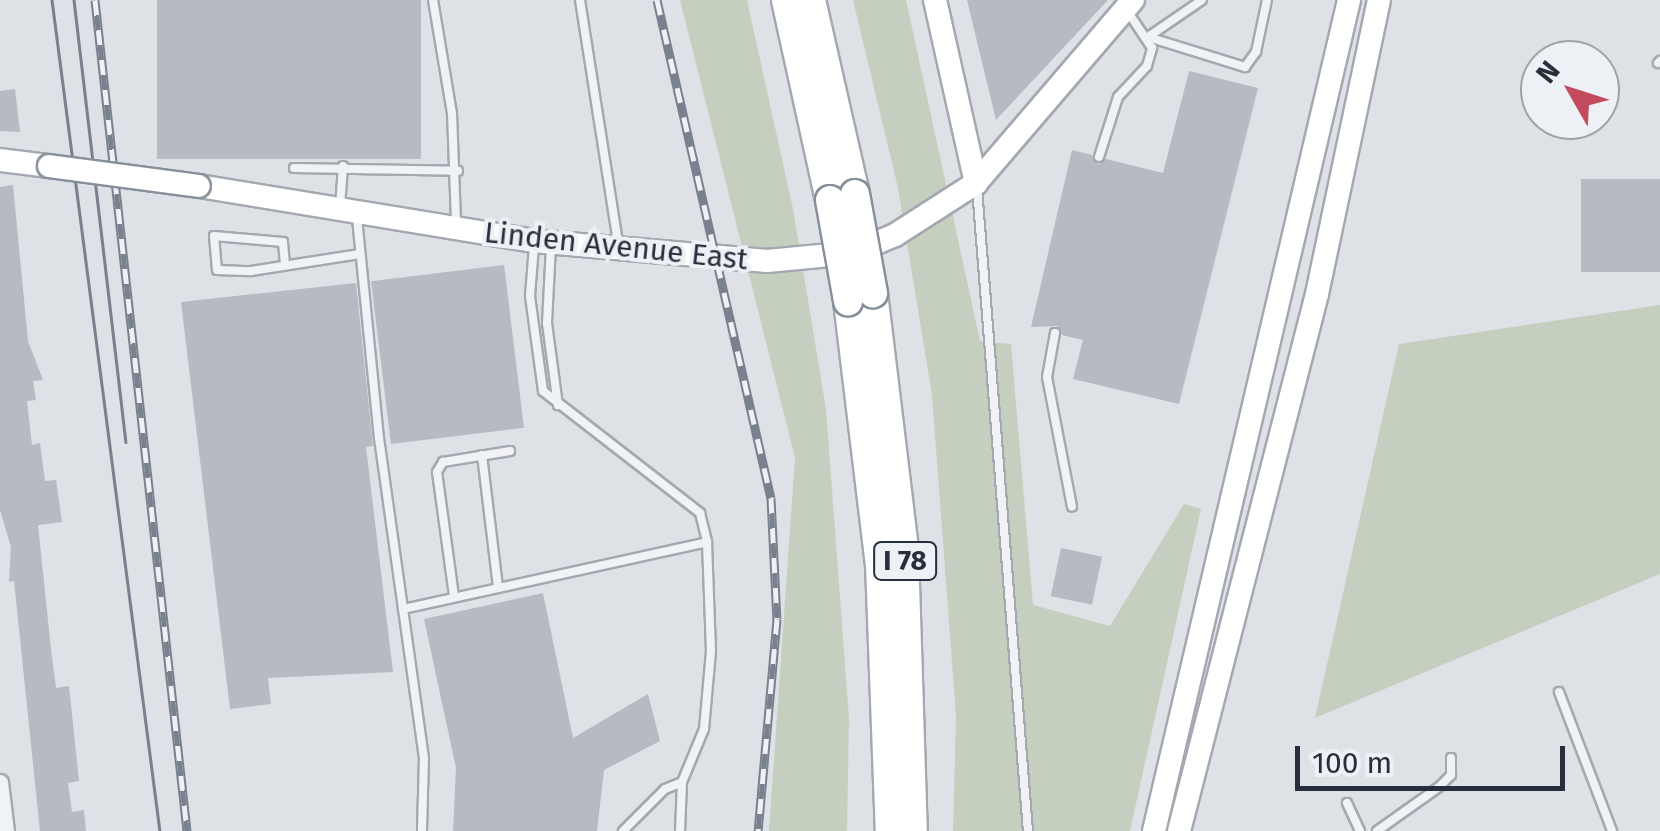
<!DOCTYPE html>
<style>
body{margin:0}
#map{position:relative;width:1660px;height:831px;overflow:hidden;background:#dee1e6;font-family:"Fira Sans",sans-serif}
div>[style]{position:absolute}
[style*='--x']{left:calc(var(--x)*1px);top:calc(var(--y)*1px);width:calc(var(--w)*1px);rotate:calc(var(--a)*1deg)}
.green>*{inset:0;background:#c4cfc0}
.building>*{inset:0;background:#b6bac2;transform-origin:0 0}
.roads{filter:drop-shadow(2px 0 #a4a8b0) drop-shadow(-2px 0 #a4a8b0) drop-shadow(0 2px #a4a8b0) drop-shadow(0 -2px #a4a8b0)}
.lane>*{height:8px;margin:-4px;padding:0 4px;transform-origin:4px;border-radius:4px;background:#f0f2f5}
.street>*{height:15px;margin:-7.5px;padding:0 7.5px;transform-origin:7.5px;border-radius:7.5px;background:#f0f2f5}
.secondary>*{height:22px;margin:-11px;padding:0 11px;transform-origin:11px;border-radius:11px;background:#fff}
.highway>*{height:28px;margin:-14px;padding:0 14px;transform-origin:14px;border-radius:14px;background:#fff}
.tram>*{height:2.5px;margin:-1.25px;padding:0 1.25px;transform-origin:1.25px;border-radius:1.25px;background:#79818e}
.rail>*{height:9px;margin-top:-4.5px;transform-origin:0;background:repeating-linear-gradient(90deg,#edf0f4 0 15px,#79818e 0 30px);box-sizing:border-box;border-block:2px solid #79818e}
.bridges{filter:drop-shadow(2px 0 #878f9b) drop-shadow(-2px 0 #878f9b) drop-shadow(0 2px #878f9b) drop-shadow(0 -2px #878f9b)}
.secondary-bridge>*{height:22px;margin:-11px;padding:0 11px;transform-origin:11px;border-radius:11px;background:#fff}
.highway-bridge>*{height:28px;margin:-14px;padding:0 14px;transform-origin:14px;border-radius:14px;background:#fff}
span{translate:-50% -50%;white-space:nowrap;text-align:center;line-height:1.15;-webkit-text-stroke:8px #edf0f4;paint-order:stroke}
.shield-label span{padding:2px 8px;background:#edf0f4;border:2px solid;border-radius:8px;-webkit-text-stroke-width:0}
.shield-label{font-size:28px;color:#282f3c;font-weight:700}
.street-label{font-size:30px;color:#282f3c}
.north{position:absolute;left:1520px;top:40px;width:100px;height:100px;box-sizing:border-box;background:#edf0f4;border:2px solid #9ea3aa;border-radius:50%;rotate:309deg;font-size:28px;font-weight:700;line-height:40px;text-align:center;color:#282f3c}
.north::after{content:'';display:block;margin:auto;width:35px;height:45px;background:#c24c5e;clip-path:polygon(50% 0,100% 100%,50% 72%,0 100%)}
.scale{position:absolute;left:1295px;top:746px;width:270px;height:45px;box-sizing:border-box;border:5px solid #282f3c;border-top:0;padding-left:12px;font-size:30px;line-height:35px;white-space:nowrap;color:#282f3c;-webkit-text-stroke:8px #edf0f4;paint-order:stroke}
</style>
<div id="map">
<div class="green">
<i style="clip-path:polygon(680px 0,747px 0,793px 209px,826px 409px,849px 718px,847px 831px,769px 831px,795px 458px)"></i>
<i style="clip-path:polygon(853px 0,906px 0,980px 341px,1011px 344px,1033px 605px,1110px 626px,1184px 504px,1201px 509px,1130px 831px,953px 831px,956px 716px,932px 395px,898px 188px)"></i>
<i style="clip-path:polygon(1660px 305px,1660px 574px,1315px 718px,1399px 344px)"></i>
</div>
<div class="building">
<i style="left:157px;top:0;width:264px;height:159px"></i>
<i style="clip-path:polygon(967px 0,1108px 0,996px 120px)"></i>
<i style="clip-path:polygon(1189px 71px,1258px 88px,1179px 404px,1073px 379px,1083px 340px,1062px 335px,1057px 326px,1031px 327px,1072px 150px,1092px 155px,1098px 164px,1106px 159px,1163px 173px)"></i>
<i style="clip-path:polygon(15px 89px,20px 132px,0 131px,0 91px)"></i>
<i style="left:1660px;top:179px;width:93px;height:79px;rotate:90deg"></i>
<i style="clip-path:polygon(13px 185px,28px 341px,43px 380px,33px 381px,36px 400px,27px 401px,32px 445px,40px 443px,45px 481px,56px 480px,62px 522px,38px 525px,51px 649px,56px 688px,69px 686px,79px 781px,68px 783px,72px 812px,84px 810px,86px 831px,40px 831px,14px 581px,9px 582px,11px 547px,0 510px,0 187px)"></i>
<i style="left:504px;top:265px;width:164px;height:134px;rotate:83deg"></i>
<i style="clip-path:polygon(356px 283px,373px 446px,366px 447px,393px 672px,268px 678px,271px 704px,230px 709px,181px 302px)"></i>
<i style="left:1061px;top:548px;width:42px;height:49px;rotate:12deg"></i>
<i style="clip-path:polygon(543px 593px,573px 738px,648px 694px,660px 741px,604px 770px,597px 831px,453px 831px,456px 768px,424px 619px)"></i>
</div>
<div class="roads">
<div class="lane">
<i style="--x:433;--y:0;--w:115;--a:80.5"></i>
<i style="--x:452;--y:113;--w:110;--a:87.9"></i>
<i style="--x:580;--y:0;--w:247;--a:81.1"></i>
<i style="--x:1148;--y:37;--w:102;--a:17.2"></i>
<i style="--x:1245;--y:67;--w:19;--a:-54"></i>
<i style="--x:1256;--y:52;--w:53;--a:-78.1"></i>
<i style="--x:1148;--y:37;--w:65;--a:-34.4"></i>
<i style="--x:1658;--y:63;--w:3;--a:-45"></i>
<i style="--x:1099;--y:157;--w:63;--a:-72.4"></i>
<i style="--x:1118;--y:97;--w:42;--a:-46.9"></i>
<i style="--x:1147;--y:66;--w:19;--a:-74"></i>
<i style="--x:1152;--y:48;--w:43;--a:-123.7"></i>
<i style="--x:294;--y:168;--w:164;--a:1"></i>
<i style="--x:977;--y:188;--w:645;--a:85.47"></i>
<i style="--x:340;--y:207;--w:41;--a:-85.8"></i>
<i style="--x:357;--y:218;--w:221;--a:84.3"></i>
<i style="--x:379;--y:438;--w:323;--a:82"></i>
<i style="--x:424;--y:758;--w:73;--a:91.6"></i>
<i style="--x:534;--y:246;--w:50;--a:94.6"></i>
<i style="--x:530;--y:296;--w:96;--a:82.2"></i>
<i style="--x:543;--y:391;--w:199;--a:37.8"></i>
<i style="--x:700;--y:513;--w:30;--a:76"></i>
<i style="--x:707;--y:542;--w:109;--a:87.9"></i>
<i style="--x:711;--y:651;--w:78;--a:95.1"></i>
<i style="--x:704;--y:729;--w:57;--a:112.5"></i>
<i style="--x:682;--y:782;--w:49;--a:92.3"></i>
<i style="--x:551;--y:246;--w:77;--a:93"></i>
<i style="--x:547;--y:323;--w:83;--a:82.4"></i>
<i style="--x:285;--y:265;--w:23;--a:-95"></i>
<i style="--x:283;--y:242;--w:69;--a:-175"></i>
<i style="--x:214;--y:236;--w:34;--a:85"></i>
<i style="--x:217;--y:270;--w:34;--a:2"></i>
<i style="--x:251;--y:271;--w:110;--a:-8.9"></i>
<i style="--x:1055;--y:333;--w:45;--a:100.3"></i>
<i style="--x:1047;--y:377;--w:132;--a:79.1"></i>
<i style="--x:482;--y:455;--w:133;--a:83.1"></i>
<i style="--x:454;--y:596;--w:125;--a:-97.8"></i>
<i style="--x:437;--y:472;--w:12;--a:-59"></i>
<i style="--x:443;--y:462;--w:68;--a:-9.3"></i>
<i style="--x:403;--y:609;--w:311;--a:-12.4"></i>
<i style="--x:1559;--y:692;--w:149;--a:69.1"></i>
<i style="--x:1347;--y:803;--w:31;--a:65"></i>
<i style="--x:623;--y:831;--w:59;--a:-45"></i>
<i style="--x:665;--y:789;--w:18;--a:-22"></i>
<i style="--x:1377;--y:831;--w:76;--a:-35.4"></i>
<i style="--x:1439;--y:787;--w:17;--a:-45"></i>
<i style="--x:1451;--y:775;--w:17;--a:-90"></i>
</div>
<div class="street">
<i style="--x:0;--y:782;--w:49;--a:83"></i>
</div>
<div class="secondary">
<i style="--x:935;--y:0;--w:188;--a:77.4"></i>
<i style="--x:0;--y:160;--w:49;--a:7"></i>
<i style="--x:199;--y:186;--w:339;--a:9.3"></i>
<i style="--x:534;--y:241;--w:234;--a:4.9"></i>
<i style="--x:767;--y:261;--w:85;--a:-5.4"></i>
<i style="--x:852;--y:253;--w:47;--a:-22.7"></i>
<i style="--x:895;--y:235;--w:96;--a:-32.7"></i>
<i style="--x:976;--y:183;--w:241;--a:-49.4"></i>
<i style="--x:1154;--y:831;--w:854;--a:-76.79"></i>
<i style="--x:1179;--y:831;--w:554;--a:-75.59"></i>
<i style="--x:1317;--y:294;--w:300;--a:-78.1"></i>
</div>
<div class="highway">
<i style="--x:786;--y:0;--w:205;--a:77.6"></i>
<i style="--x:811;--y:0;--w:199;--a:77.2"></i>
<i style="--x:873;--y:293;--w:260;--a:83.1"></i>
<i style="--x:904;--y:551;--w:280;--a:88.2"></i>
<i style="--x:848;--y:301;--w:265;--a:83.1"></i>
<i style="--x:880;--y:564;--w:267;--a:87.9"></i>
</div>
</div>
<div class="tram">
<i style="--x:52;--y:0;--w:838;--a:82.6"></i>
<i style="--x:74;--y:0;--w:445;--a:83.3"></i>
</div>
<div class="rail">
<i style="--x:95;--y:0;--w:836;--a:83.68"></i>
<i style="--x:657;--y:0;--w:511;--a:77.11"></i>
<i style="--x:771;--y:498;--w:121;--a:87.2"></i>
<i style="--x:777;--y:619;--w:213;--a:95.1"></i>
</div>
<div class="bridges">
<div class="secondary-bridge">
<i style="--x:49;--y:166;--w:151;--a:7.6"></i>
</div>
<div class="highway-bridge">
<i style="--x:855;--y:194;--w:101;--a:79.7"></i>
<i style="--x:830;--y:200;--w:103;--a:79.9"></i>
</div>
</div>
<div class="shield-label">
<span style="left:905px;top:561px">I 78</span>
</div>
<div class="street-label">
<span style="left:616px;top:246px;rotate:6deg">Linden Avenue East</span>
</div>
<div class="north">N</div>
<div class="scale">100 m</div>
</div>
